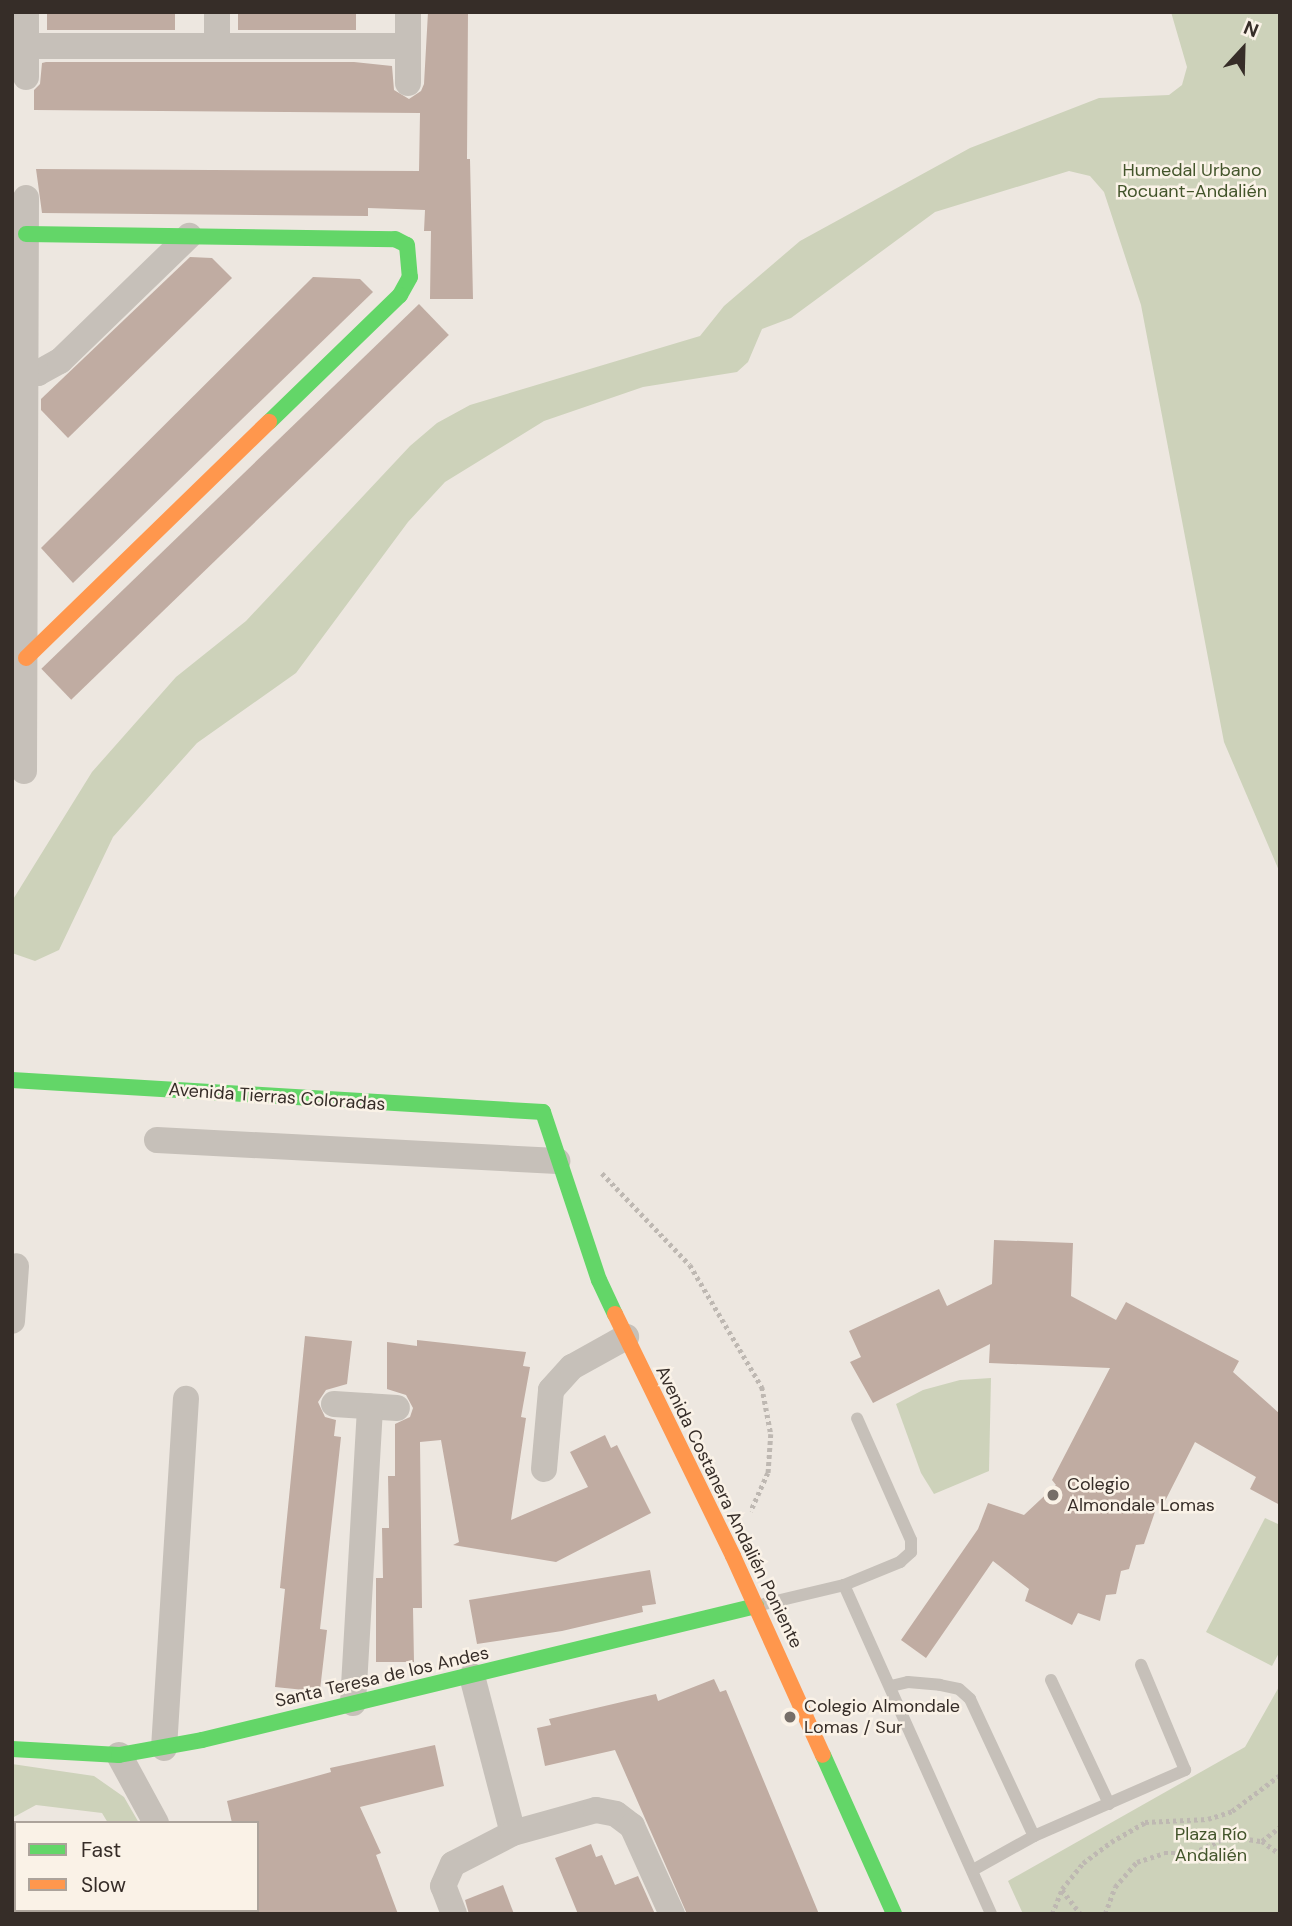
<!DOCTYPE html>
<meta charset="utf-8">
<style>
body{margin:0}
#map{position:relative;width:1292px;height:1926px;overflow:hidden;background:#ede7e0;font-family:"DM Sans",sans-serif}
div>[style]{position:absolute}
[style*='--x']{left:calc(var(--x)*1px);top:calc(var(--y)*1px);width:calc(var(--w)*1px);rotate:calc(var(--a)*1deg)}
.green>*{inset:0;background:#cdd2ba}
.building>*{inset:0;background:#c0aca2;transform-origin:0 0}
.path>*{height:4.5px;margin-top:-2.25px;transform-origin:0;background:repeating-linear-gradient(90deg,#beb8b2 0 3.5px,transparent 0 7px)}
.lane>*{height:12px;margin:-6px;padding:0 6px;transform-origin:6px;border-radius:6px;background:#c6c0b9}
.street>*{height:26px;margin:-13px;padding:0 13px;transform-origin:13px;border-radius:13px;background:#c6c0b9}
.fast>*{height:16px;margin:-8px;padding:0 8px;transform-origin:8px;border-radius:8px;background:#63d668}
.slow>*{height:16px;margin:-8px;padding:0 8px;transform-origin:8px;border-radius:8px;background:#ff974d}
.dots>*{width:19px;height:19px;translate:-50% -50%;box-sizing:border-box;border:4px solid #faf2e7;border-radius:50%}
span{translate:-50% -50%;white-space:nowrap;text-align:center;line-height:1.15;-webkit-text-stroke:5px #faf2e7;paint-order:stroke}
.park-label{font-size:18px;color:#43552b}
.street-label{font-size:18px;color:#362d28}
.poi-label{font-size:18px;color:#362d28}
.left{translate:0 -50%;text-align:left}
.frame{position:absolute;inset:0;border:14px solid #362d28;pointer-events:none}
.legend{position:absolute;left:14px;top:1821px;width:245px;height:91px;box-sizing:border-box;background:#faf2e7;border:2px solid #aca39b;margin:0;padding:9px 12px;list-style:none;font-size:21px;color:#362d28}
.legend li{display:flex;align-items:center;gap:14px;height:35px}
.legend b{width:35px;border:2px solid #aca39b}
.north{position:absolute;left:1208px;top:14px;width:70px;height:70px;-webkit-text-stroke:5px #faf2e7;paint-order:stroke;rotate:22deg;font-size:19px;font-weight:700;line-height:28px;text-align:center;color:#362d28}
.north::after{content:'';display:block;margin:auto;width:24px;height:32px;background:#362d28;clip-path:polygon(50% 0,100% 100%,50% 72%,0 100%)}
</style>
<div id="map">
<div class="green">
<i style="clip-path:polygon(1171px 12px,1280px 12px,1280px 873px,1224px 742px,1141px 305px,1104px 192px,1090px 176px,1069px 171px,935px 212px,791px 318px,762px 329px,748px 362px,737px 372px,643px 387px,544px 421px,445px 482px,408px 522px,296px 673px,197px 743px,113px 837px,59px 950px,35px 961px,12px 953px,12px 901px,92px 772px,176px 677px,246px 621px,410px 446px,437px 423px,470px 405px,700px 336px,724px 306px,800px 241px,970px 148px,1099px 98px,1169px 95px,1182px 85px,1187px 67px)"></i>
<i style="clip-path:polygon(991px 1378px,989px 1471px,934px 1494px,921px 1473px,896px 1404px,923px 1390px,960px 1380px)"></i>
<i style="clip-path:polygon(1265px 1518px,1280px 1525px,1280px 1651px,1272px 1666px,1206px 1632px)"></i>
<i style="clip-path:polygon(1280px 1685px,1280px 1914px,1023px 1914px,1008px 1881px,1245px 1747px)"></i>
<i style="clip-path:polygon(12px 1764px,94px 1776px,124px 1797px,139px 1823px,108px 1823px,102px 1813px,36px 1805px,12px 1818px)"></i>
</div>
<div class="building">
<i style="left:47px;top:12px;width:128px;height:18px"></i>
<i style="left:238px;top:12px;width:118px;height:18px"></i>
<i style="clip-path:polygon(428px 12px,468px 12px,467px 159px,470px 159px,473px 299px,430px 299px,431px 231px,424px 231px,425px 210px,368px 208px,368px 216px,42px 213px,36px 169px,419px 171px,420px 113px,34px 110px,34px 90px,40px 84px,42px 63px,46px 62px,354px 62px,392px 66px,394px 90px,409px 99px,421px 91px,424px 84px)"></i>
<i style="clip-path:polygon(190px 257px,212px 258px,232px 278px,68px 438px,41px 410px,41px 399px)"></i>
<i style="clip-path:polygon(313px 277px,360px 279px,373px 292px,73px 583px,41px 548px)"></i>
<i style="left:419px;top:304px;width:43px;height:525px;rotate:46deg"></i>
<i style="clip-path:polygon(994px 1240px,1073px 1243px,1071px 1296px,1116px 1320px,1126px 1302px,1239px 1361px,1233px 1372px,1280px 1414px,1280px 1505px,1250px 1489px,1256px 1477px,1195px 1442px,1163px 1505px,1158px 1503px,1144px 1544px,1136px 1545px,1129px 1569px,1121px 1571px,1116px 1594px,1106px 1595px,1100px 1621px,1078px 1613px,1072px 1625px,1025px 1601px,1029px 1589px,993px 1561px,926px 1658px,901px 1640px,978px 1529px,988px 1503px,1024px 1515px,1056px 1485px,1052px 1480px,1110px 1368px,989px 1363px,990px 1344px,873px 1403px,850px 1362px,861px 1357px,849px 1331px,939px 1289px,947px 1306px,992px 1284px)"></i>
<i style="clip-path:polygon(305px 1336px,352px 1341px,347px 1384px,326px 1390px,318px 1402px,325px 1417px,336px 1420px,334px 1436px,341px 1437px,320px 1629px,327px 1630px,320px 1690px,314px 1691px,275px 1687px,285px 1589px,280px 1588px)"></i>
<i style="clip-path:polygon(417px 1340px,526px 1352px,523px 1366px,530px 1367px,521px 1417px,526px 1418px,511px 1520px,588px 1487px,570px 1452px,605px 1435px,611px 1448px,617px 1445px,651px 1513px,556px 1562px,453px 1545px,459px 1542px,441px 1440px,420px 1442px,422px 1608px,413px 1608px,414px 1662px,376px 1662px,376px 1578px,383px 1578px,382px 1528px,389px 1528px,388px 1476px,395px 1476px,395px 1424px,410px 1417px,413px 1408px,406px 1395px,387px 1389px,387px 1342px,417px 1346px)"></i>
<i style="clip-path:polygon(650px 1570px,656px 1604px,642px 1606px,643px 1612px,562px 1631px,477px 1644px,469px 1600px)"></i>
<i style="clip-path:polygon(714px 1679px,720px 1692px,726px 1690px,819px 1914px,687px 1914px,615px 1750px,545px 1766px,537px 1728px,551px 1725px,549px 1719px,656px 1694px,658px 1701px)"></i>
<i style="clip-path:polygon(435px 1745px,444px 1786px,360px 1807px,381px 1853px,376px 1855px,398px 1914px,257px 1914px,257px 1823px,232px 1823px,227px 1801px,331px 1772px,330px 1768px)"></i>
<i style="clip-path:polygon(591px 1844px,596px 1857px,602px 1855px,615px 1885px,638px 1876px,655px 1914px,578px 1914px,555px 1858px)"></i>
<i style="clip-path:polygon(503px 1885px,514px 1914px,469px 1914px,465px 1900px)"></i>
</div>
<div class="path">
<i style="--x:602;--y:1173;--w:127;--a:46.3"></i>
<i style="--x:690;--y:1265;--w:142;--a:59.5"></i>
<i style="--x:762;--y:1387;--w:48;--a:79.2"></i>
<i style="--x:771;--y:1434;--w:39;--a:94"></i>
<i style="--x:768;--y:1473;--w:42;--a:114.1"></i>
<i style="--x:1262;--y:1841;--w:23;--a:-38"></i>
<i style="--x:1062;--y:1890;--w:31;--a:52"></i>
<i style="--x:1052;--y:1914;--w:27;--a:-68"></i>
<i style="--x:1062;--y:1889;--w:33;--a:-51"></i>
<i style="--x:1083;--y:1863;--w:35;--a:-37"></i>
<i style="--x:1111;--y:1842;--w:39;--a:-30"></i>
<i style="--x:1145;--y:1822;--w:63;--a:-2.7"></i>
<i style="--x:1208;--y:1819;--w:25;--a:-18"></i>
<i style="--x:1232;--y:1811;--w:60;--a:-36.9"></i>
<i style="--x:1105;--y:1914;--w:29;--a:-70"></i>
<i style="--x:1115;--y:1887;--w:33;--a:-49"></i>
<i style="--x:1137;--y:1862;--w:28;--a:-18"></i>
<i style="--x:1164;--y:1853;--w:29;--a:0"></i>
<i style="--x:1193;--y:1853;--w:40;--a:-25"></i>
<i style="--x:1229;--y:1836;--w:33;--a:9"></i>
<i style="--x:1262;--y:1841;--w:22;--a:36"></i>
</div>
<div class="lane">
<i style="--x:844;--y:1585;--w:360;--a:65.9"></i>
<i style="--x:760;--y:1605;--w:86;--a:-13.4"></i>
<i style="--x:844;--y:1585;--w:61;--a:-22.3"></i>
<i style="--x:900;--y:1562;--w:15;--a:-42"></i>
<i style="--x:911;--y:1552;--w:12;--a:-90"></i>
<i style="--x:911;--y:1540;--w:133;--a:-113.9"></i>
<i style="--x:1051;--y:1680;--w:137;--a:64.9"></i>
<i style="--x:891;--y:1686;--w:17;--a:-13"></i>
<i style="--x:908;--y:1682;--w:32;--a:5"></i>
<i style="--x:940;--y:1685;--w:19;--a:12"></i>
<i style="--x:959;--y:1689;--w:15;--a:42"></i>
<i style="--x:970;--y:1699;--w:151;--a:65"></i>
<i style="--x:973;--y:1870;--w:70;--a:-29.1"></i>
<i style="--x:1034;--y:1836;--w:165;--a:-23.6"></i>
<i style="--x:1185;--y:1770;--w:114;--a:-112.7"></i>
</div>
<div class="street">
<i style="--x:26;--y:46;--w:382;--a:0"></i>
<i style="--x:217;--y:46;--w:34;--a:-90"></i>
<i style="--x:26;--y:77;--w:65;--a:-90"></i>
<i style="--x:408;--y:83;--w:71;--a:-90"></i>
<i style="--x:12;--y:374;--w:26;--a:-2"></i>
<i style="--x:38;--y:373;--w:25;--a:-29"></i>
<i style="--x:60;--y:361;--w:180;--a:-44.1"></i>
<i style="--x:24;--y:771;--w:573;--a:-89.8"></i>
<i style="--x:157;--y:1140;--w:401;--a:3"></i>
<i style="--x:12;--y:1321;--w:55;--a:-85.8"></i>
<i style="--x:334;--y:1404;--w:63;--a:3.6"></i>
<i style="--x:544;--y:1469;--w:79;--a:-84.9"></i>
<i style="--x:551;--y:1390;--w:31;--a:-48"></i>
<i style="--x:572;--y:1367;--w:62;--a:-29.1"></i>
<i style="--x:472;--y:1676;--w:162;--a:75.4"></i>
<i style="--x:353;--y:1703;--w:297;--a:-86.7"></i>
<i style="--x:164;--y:1748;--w:350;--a:-86.4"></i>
<i style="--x:119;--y:1755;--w:77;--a:61.4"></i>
<i style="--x:202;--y:1910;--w:4;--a:63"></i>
<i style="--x:49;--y:1914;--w:7;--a:-34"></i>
<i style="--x:454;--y:1914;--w:30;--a:-111"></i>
<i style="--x:443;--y:1886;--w:24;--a:-66"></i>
<i style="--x:453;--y:1864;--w:68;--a:-27.3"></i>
<i style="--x:513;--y:1833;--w:86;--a:-15.5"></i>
<i style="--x:596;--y:1810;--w:20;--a:11"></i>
<i style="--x:616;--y:1814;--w:20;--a:37"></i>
<i style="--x:632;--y:1826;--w:97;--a:65.6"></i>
</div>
<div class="fast">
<i style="--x:26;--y:234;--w:369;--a:0.8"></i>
<i style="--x:395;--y:239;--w:13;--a:27"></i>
<i style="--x:407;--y:245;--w:32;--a:85"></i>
<i style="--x:410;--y:277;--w:21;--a:119"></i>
<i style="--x:400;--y:295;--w:182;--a:135.9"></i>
<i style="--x:12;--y:1080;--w:532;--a:3.45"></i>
<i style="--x:543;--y:1112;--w:177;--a:71.6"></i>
<i style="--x:599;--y:1280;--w:38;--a:65"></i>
<i style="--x:12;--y:1749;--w:107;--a:3.2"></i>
<i style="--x:119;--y:1755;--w:84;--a:-10.2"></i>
<i style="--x:202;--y:1740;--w:570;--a:-13.6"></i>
<i style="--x:823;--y:1755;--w:174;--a:65.9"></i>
</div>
<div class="slow">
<i style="--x:26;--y:658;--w:339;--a:-44.2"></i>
<i style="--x:615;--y:1314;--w:269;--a:64"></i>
<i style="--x:733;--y:1556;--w:218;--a:65.7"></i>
</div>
<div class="dots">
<i style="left:1053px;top:1495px;background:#766e68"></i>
<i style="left:790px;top:1717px;background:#766e68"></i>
</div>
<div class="park-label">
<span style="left:1192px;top:181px">Humedal Urbano<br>Rocuant-Andalién</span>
<span style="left:1211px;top:1845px">Plaza Río<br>Andalién</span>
</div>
<div class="street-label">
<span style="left:277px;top:1097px;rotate:4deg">Avenida Tierras Coloradas</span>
<span style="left:729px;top:1507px;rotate:64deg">Avenida Costanera Andalién Poniente</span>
<span style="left:382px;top:1677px;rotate:-13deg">Santa Teresa de los Andes</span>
</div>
<div class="poi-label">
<span class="left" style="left:1067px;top:1495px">Colegio<br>Almondale Lomas</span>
<span class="left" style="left:804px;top:1717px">Colegio Almondale<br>Lomas / Sur</span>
</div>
<div class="frame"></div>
<ul class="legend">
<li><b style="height:9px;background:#63d668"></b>Fast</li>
<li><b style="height:9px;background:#ff974d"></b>Slow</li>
</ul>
<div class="north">N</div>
</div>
